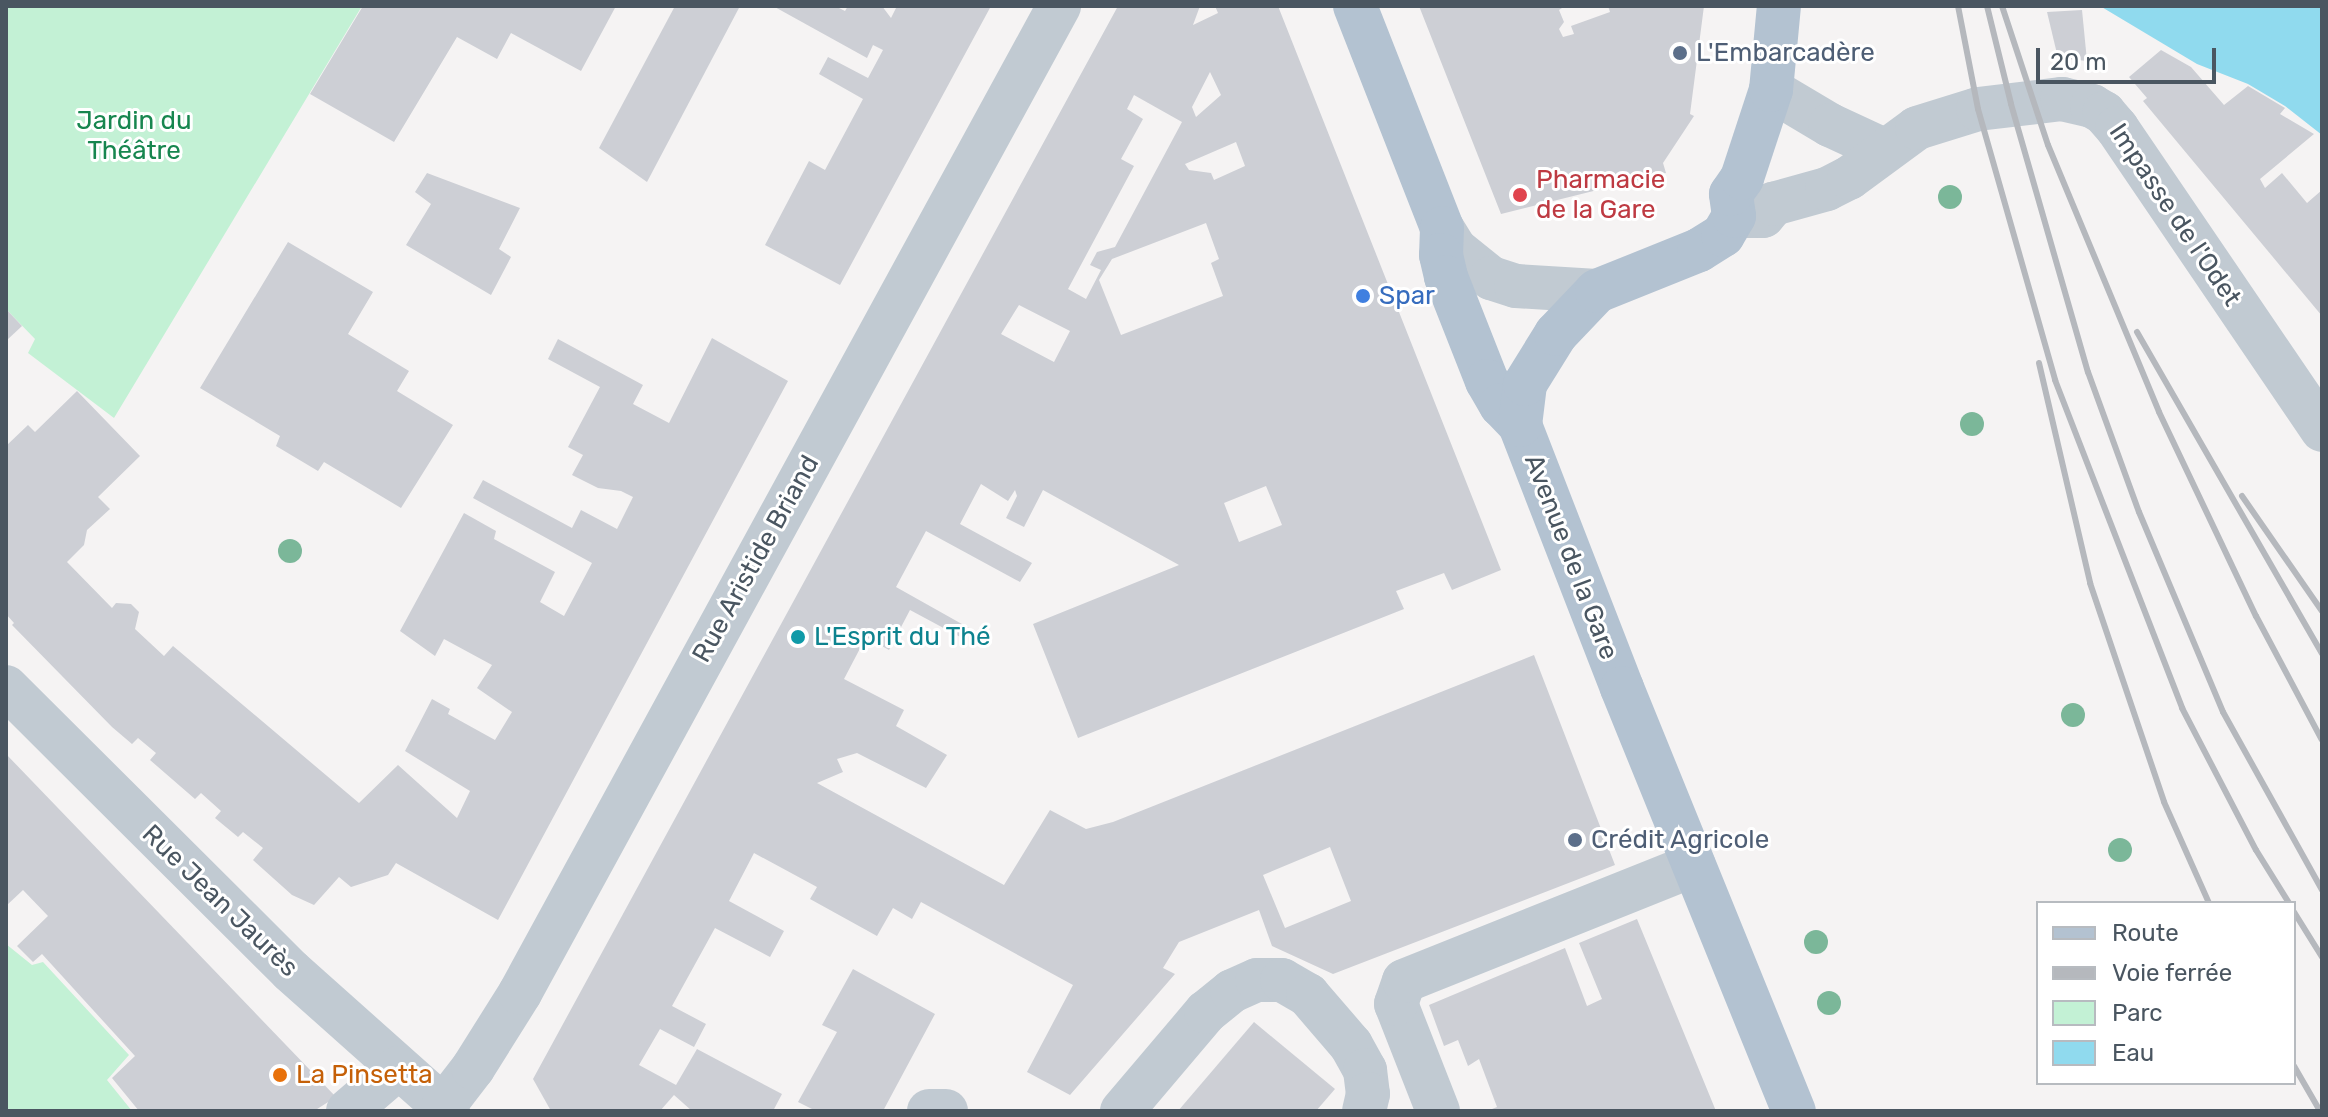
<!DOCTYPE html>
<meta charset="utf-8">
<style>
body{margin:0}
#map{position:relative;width:2328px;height:1117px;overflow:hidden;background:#f5f3f3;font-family:Rubik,sans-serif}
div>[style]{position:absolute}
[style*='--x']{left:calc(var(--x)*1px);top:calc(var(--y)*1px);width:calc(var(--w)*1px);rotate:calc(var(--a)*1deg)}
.green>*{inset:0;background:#c3f1d5}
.water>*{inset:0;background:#90daee}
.building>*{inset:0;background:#cdcfd5}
.minor>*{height:44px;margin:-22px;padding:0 22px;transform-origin:22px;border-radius:22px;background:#c1cad2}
.major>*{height:44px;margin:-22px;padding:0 22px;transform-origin:22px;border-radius:22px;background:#b3c2d1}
.rail>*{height:6px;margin:-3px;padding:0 3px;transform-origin:3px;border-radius:3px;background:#b5b8bd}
.trees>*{width:24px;height:24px;margin:-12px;border-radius:50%;background:#7bb799}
.dots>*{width:22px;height:22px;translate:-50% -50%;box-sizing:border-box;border:4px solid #fff;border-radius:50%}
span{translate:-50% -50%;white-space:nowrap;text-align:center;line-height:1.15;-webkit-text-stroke:6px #fff;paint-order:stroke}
.service-label{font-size:26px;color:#4e5e75}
.left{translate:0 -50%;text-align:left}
.park-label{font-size:26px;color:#17864f}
.health-label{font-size:26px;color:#be3a42}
.street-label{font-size:26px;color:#4a5661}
.shop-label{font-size:26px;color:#366cbe}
.culture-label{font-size:26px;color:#0d838f}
.food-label{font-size:26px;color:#c56008}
.frame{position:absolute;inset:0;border:8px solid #4a5661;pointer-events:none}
.legend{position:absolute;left:2036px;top:901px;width:260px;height:184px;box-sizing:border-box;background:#fff;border:2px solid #b7bbc0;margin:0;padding:10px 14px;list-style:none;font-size:24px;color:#4a5661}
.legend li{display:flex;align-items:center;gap:16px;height:40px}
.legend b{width:40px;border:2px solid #b7bbc0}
.scale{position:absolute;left:2036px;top:48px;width:180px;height:36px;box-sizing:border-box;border:4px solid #4a5661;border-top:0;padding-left:10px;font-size:24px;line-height:28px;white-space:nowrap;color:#4a5661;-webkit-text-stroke:6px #fff;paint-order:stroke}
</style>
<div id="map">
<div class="green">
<i style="clip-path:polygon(6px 6px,362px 6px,114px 418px,28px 353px,35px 339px,6px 309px)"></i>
<i style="clip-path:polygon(6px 944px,32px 965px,43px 962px,129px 1055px,107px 1080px,132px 1111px,6px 1111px)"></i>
</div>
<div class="water">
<i style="clip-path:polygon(2100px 6px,2322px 6px,2322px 135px,2285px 106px,2248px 84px,2197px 64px)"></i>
</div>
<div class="building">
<i style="clip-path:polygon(363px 6px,616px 6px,581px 71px,511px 33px,497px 59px,457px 37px,394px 142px,310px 94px)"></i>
<i style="clip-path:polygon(675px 6px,740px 6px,647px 182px,599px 148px)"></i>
<i style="clip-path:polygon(773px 6px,835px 6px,845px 11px,848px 6px,882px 6px,891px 18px,897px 6px,991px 6px,840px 285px,765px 245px,809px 161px,825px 170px,863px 99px,819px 74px,828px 57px,868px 78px,883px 50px,873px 45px,867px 58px)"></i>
<i style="clip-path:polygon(evenodd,1118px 6px,1200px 6px,1193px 25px,1218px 13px,1215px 6px,1278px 6px,1501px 570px,1452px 590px,1444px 573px,1396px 591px,1404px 609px,1078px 738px,1033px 624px,1179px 565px,1043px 490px,1024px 527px,1006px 518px,1017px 496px,1015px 490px,1008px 501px,981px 484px,960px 524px,1032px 563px,1020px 582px,926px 531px,896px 587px,969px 628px,964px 639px,910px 610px,889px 650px,866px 637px,844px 679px,904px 710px,896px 726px,947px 755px,926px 788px,857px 753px,837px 759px,843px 772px,817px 783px,1004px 885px,1050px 810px,1086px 829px,1113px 822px,1534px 655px,1615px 865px,1333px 974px,1272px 946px,1259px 910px,1179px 942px,1163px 968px,1175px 974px,1070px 1095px,1027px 1072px,1073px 985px,921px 902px,912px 919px,893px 908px,877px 936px,810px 899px,817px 887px,754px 853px,729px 901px,784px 931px,770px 957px,715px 928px,672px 1006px,706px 1024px,694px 1047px,660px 1029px,639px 1065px,676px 1085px,697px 1049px,782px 1094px,773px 1111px,692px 1111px,674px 1095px,660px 1111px,551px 1111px,533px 1079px,1118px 6px,1210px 72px,1221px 95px,1196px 117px,1192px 107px,1210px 72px,1118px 6px,1134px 95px,1182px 122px,1115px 247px,1097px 252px,1090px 265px,1101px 270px,1086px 299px,1068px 289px,1134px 166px,1121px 159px,1143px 119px,1127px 109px,1134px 95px,1118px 6px,1236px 142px,1245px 166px,1214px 180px,1211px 173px,1189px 170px,1185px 164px,1236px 142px,1118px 6px,1206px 223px,1219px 259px,1211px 263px,1223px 296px,1121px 335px,1099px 280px,1112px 259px,1206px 223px,1118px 6px,1019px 305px,1070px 331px,1054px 362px,1001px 334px,1019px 305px,1118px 6px,1266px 486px,1282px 525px,1239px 542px,1224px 503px,1266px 486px,1118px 6px,1330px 847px,1351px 901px,1285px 928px,1263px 875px,1330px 847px)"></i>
<i style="clip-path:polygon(1419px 6px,1565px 6px,1559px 10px,1564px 22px,1559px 29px,1563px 37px,1574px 34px,1571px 26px,1610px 12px,1608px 6px,1704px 6px,1690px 114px,1694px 116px,1663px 163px,1666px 173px,1501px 214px)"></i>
<i style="clip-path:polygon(2082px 10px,2087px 61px,2058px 58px,2047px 12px)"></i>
<i style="clip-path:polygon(2161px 50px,2191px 67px,2224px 105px,2248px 86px,2285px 108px,2280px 114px,2314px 134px,2260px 179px,2265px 188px,2282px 173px,2307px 203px,2322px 190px,2322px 316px,2143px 101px,2147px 98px,2129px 77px)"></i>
<i style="clip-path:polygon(427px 173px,520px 208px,499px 249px,511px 257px,491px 295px,406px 245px,431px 204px,415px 192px)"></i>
<i style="clip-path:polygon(288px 242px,373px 292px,348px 334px,409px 371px,397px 391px,453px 425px,401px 508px,324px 462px,318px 471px,276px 446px,280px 436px,200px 388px)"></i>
<i style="clip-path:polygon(6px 309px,22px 326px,6px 341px)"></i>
<i style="clip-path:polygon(712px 338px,788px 381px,498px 920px,396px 863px,388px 875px,351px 887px,339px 877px,314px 905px,292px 895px,253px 860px,263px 848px,243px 832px,238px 837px,215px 818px,221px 811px,201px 793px,195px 799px,150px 760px,156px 753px,138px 738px,132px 744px,112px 727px,12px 625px,14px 623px,6px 614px,6px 446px,28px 425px,35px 432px,77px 391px,140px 456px,98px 497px,110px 509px,87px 530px,84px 545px,67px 562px,112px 608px,116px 603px,131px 604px,139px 612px,135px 629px,164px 656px,173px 646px,359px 803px,398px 765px,457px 818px,470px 791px,405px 751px,417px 728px,432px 699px,450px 709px,448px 714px,495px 740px,512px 712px,477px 688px,492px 665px,444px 639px,435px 656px,400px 631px,464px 513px,496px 531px,494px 539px,555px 572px,540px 602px,564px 616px,592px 563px,473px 498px,483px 480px,572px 528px,581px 510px,617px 529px,633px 497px,621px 491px,598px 488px,572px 475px,583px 455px,568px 447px,600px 387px,548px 359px,558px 339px,643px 385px,633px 404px,669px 423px)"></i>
<i style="clip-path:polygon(6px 754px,336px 1097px,314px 1111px,139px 1111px,112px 1078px,135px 1056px,42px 954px,33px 962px,17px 946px,48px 916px,23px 890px,6px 906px)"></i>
<i style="clip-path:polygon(1637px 919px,1716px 1111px,1487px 1111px,1497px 1107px,1479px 1059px,1468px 1066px,1458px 1040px,1444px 1046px,1429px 1005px,1565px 948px,1587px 1006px,1602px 999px,1579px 943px)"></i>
<i style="clip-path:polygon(853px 969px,935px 1014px,883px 1111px,816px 1111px,798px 1102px,837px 1032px,822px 1025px)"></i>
<i style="clip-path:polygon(1254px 1022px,1335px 1089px,1316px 1111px,1178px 1111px)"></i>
</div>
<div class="minor">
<i style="--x:1771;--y:90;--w:69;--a:30.7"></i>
<i style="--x:1830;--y:125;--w:60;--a:24.8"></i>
<i style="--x:1734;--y:216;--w:29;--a:0"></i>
<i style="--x:1763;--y:216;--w:16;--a:-50"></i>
<i style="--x:1773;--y:204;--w:56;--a:-15.5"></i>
<i style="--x:1827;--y:189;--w:25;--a:-27"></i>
<i style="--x:1849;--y:178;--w:84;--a:-36.3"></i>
<i style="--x:1917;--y:128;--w:64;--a:-17.3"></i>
<i style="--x:1978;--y:109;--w:85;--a:-6.8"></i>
<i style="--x:2062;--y:99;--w:31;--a:13"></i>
<i style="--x:2092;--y:106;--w:14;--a:30"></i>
<i style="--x:2104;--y:113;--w:20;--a:49"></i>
<i style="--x:2117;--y:128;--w:365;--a:55.8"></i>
<i style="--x:1442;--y:228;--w:26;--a:58"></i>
<i style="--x:1456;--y:250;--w:45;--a:38.7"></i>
<i style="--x:1491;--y:278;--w:26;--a:18"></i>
<i style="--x:1516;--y:286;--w:81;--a:3.5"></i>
<i style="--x:6;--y:687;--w:402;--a:44.9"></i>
<i style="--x:291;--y:971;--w:210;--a:41.7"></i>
<i style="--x:443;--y:1107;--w:49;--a:-52.4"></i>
<i style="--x:473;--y:1068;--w:89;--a:-57.9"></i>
<i style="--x:520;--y:993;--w:1125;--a:-61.36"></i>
<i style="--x:348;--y:1111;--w:66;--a:-40.7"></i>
<i style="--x:929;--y:1111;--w:17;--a:0"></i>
<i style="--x:1122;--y:1111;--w:130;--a:-49.7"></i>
<i style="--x:1206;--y:1012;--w:33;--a:-39"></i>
<i style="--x:1232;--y:991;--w:27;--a:-24"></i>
<i style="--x:1257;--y:980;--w:25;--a:0"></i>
<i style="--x:1282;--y:980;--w:30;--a:30"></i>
<i style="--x:1308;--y:995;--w:66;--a:49.3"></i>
<i style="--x:1351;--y:1045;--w:29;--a:61"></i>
<i style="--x:1365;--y:1070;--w:24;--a:83"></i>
<i style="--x:1368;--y:1094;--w:17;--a:103"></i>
<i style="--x:1438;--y:1111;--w:115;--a:-111.4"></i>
<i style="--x:1396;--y:1004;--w:24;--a:-71"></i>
<i style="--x:1404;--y:981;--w:312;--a:-21.8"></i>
</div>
<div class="major">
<i style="--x:1355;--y:6;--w:238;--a:68.6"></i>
<i style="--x:1442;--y:228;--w:27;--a:92"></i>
<i style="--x:1441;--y:255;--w:23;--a:77"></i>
<i style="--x:1446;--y:277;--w:112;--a:68.5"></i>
<i style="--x:1487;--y:381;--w:28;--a:60"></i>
<i style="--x:1501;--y:405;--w:28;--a:46"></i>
<i style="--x:1520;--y:425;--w:282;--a:68.8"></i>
<i style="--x:1622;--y:688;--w:457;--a:67.9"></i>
<i style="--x:1520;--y:425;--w:41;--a:-83"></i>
<i style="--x:1525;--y:384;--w:59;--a:-58.2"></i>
<i style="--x:1556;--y:334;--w:59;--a:-46.4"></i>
<i style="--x:1597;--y:291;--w:110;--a:-21.9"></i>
<i style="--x:1699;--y:250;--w:28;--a:-32"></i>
<i style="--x:1723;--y:235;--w:22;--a:-60"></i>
<i style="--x:1734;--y:216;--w:22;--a:-98"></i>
<i style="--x:1731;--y:194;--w:19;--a:-55"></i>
<i style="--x:1742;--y:178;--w:93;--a:-71.8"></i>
<i style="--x:1771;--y:90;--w:84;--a:-84.6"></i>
</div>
<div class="rail">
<i style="--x:1958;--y:6;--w:105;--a:79"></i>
<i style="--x:1978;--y:109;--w:282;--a:74.1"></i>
<i style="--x:2055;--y:380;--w:352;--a:68.8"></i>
<i style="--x:2182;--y:708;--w:160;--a:62.5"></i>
<i style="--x:2256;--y:850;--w:62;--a:58.1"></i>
<i style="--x:1987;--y:6;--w:101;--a:76.2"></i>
<i style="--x:2011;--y:104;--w:279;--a:74"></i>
<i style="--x:2088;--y:372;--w:149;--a:70"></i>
<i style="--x:2139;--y:512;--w:217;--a:67.2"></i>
<i style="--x:2223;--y:712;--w:204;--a:60.9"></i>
<i style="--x:2002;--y:6;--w:146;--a:71.7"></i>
<i style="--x:2048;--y:145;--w:289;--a:67.4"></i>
<i style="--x:2159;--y:412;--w:226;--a:64.6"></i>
<i style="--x:2256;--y:616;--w:140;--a:62"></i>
<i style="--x:2137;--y:332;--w:371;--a:60.1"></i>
<i style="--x:2039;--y:363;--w:226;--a:76.9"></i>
<i style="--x:2090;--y:583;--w:231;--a:71.3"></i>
<i style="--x:2164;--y:802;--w:111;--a:66"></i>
<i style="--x:2242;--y:496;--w:140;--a:55.2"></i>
<i style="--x:2294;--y:912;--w:53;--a:58.1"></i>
<i style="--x:2294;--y:1066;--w:52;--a:60"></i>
</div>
<div class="trees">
<i style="left:1950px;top:197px"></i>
<i style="left:1972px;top:424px"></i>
<i style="left:290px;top:551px"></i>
<i style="left:2073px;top:715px"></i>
<i style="left:2120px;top:850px"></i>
<i style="left:1816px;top:942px"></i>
<i style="left:1829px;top:1003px"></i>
</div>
<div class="dots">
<i style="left:1680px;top:53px;background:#5c6f8a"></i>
<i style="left:1520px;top:195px;background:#e0444e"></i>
<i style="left:1363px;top:296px;background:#3f7fe0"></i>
<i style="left:798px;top:637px;background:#0f9aa8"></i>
<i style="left:1575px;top:840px;background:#5c6f8a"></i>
<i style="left:280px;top:1075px;background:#e8710a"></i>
</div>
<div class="service-label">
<span class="left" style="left:1696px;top:53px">L'Embarcadère</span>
<span class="left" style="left:1591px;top:840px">Crédit Agricole</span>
</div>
<div class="park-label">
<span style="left:134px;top:136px">Jardin du<br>Théâtre</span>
</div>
<div class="health-label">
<span class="left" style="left:1536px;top:195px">Pharmacie<br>de la Gare</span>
</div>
<div class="street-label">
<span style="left:2175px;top:215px;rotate:56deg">Impasse de l'Odet</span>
<span style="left:1571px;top:557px;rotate:69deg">Avenue de la Gare</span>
<span style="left:756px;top:559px;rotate:-61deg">Rue Aristide Briand</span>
<span style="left:220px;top:901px;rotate:44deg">Rue Jean Jaurès</span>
</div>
<div class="shop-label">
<span class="left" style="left:1379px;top:296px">Spar</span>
</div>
<div class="culture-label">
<span class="left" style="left:814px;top:637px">L'Esprit du Thé</span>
</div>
<div class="food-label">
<span class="left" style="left:296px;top:1075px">La Pinsetta</span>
</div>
<div class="frame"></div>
<ul class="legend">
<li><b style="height:10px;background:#b3c2d1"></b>Route</li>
<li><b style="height:10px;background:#b5b8bd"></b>Voie ferrée</li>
<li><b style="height:22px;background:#c3f1d5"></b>Parc</li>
<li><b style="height:22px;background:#90daee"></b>Eau</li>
</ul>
<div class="scale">20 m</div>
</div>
